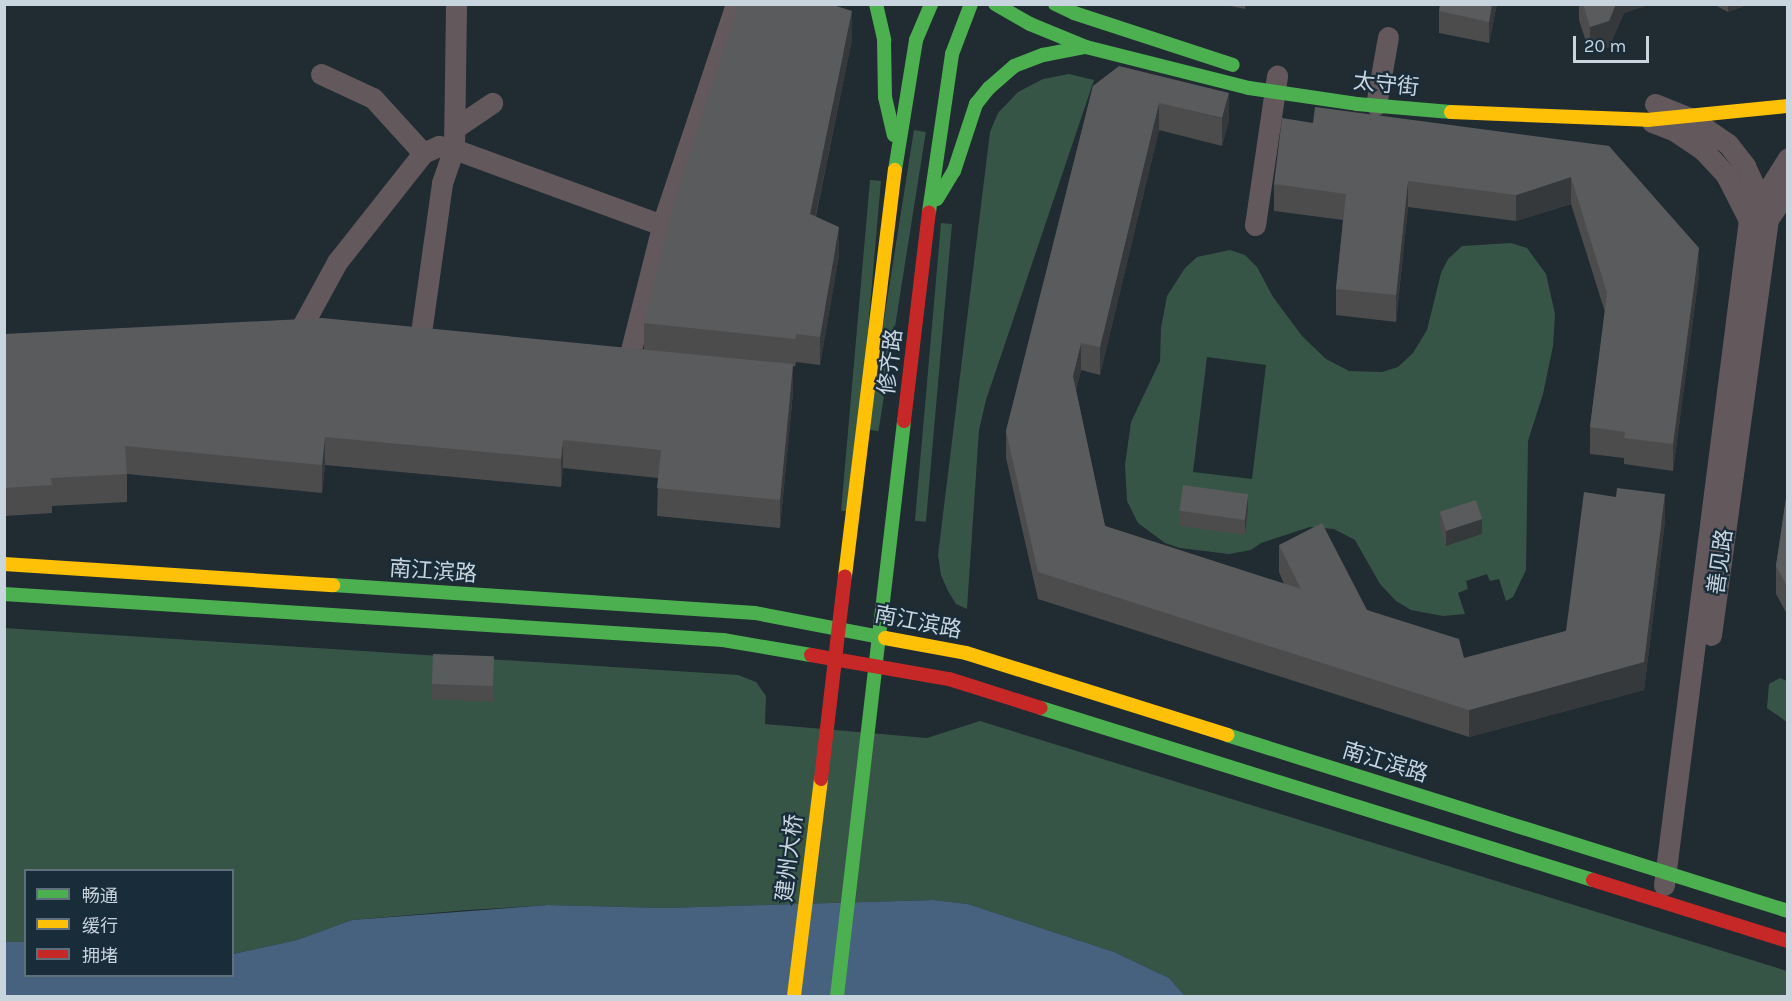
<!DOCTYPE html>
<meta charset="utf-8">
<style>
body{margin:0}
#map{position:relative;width:1792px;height:1001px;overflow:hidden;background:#212b32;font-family:Karla,"Noto Sans SC",sans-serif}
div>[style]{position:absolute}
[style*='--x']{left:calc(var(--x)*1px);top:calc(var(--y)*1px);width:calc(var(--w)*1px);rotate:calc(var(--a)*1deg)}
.green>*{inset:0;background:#375546;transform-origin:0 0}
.water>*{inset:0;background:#47627e}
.street>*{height:21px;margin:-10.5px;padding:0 10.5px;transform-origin:10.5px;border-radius:10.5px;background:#63595c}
.fast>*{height:14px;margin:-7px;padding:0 7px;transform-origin:7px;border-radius:7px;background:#4caf50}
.slow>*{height:14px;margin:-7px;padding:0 7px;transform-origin:7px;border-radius:7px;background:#ffc107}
.jam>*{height:14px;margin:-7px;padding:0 7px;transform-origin:7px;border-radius:7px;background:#c62828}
.wall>*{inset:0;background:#4c4c4d}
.shaded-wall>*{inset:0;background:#35393c}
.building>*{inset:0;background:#5a5b5d;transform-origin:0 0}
span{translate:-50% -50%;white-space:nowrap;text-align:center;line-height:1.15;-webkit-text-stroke:4.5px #192c3a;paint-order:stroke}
.street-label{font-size:22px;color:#c9d5de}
.frame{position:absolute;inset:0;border:6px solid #c9d5de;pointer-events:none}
.legend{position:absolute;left:24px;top:869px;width:210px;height:108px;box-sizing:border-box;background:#192c3a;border:2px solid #5f707c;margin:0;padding:8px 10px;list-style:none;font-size:18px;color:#c9d5de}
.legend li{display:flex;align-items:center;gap:12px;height:30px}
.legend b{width:30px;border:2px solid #5f707c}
.scale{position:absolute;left:1573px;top:36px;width:76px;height:27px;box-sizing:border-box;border:3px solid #c9d5de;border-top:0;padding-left:8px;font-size:18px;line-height:21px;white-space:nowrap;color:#c9d5de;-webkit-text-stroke:4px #192c3a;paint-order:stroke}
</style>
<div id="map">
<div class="green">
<i style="clip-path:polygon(1069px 74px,1094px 80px,986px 400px,979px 430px,967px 609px,956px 604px,948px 591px,941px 575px,938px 555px,990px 132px,998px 113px,1018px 92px,1043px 79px)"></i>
<i style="left:914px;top:130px;width:12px;height:303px;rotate:9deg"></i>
<i style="left:870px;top:180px;width:11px;height:332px;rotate:5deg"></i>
<i style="left:941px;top:223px;width:11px;height:299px;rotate:5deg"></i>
<i style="clip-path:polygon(evenodd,1511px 243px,1527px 248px,1546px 274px,1555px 314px,1553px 346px,1543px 394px,1528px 441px,1526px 570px,1513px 597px,1506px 601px,1499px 579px,1490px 581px,1487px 574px,1466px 581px,1468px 589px,1458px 593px,1465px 614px,1443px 616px,1411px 610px,1396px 601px,1380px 584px,1355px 540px,1334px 529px,1310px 527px,1261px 543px,1251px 550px,1229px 554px,1180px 548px,1165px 543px,1138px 523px,1127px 501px,1125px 465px,1131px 422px,1160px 361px,1161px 328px,1167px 296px,1185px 268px,1197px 257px,1230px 250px,1245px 255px,1257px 267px,1273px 297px,1302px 336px,1326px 359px,1349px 371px,1382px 372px,1398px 367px,1413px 353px,1427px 330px,1441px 273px,1448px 259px,1462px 246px,1511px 243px,1207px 357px,1266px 365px,1252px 479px,1193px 472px,1207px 357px)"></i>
<i style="clip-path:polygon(4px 628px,738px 675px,756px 682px,766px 696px,765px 724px,927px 738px,980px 721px,1787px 971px,1787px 996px,1185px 996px,1169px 978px,1114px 952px,968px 904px,933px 900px,665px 908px,548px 905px,468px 910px,352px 920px,297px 940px,233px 954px,232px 870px,26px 870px,25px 942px,5px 942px)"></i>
<i style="clip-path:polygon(1780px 678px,1787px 681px,1787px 722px,1767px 708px,1769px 684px)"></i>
</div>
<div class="water">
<i style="clip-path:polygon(933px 900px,968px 904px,1114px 952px,1169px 978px,1185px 996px,5px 996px,4px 942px,25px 942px,26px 976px,232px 976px,233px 954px,297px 940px,352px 920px,548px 905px,665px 908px)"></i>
</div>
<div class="street">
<i style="--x:321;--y:74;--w:57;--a:24.8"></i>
<i style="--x:373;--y:98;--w:74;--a:47.7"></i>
<i style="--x:1655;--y:104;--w:38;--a:22"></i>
<i style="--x:1690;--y:118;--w:46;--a:34.4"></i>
<i style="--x:1728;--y:144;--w:28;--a:52"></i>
<i style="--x:1745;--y:166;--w:45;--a:65.1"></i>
<i style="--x:1376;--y:105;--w:69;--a:-80"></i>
<i style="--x:1652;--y:122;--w:25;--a:21"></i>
<i style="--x:1675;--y:131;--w:34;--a:34"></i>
<i style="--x:1703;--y:150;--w:34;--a:47"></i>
<i style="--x:1726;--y:175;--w:51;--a:62.9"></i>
<i style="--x:455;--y:128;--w:45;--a:-34"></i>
<i style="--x:1255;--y:225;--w:151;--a:-81.6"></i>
<i style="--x:301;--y:328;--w:75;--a:-61.4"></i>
<i style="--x:337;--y:262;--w:139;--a:-51.7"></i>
<i style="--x:423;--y:153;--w:17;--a:-24"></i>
<i style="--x:439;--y:146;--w:15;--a:11"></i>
<i style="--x:454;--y:149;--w:221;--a:20.1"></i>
<i style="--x:420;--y:340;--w:159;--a:-82"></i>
<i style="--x:442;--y:183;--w:36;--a:-71"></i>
<i style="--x:454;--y:149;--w:145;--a:-89.2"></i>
<i style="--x:628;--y:362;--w:147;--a:-75.9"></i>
<i style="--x:664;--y:219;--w:227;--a:-71.5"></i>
<i style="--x:1711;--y:635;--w:420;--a:-82.2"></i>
<i style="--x:1768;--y:219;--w:35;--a:-55"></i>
<i style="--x:1664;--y:885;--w:670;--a:-82.72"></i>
<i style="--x:1749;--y:220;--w:73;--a:-57.8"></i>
</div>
<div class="fast">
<i style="--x:876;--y:4;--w:37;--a:77"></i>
<i style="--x:884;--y:40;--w:57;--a:89"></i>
<i style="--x:885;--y:97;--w:39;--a:77"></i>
<i style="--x:995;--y:4;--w:40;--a:29.7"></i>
<i style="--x:1030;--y:24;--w:61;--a:22.3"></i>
<i style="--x:1086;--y:47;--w:168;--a:14.1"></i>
<i style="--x:1249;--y:88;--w:109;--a:8.4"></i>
<i style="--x:1357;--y:104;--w:94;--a:4.9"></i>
<i style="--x:1055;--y:4;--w:21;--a:25"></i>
<i style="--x:1074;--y:13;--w:167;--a:18.1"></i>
<i style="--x:895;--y:170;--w:132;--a:-80.8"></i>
<i style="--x:916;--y:40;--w:39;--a:-67"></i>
<i style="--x:937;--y:199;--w:33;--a:-59"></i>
<i style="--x:954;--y:171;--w:71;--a:-71.8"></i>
<i style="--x:976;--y:104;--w:21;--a:-51"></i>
<i style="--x:989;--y:88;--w:33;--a:-41"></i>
<i style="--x:1014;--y:66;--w:31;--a:-21"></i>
<i style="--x:1043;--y:55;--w:43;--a:-10.8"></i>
<i style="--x:929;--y:212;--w:160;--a:-81.7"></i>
<i style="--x:952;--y:54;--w:53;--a:-69.2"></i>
<i style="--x:333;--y:585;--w:423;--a:3.8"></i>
<i style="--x:755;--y:613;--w:132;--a:10.9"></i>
<i style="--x:4;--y:594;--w:720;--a:3.66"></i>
<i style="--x:723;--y:640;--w:89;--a:9.7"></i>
<i style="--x:1041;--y:708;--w:578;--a:17.31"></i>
<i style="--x:1227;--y:735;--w:588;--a:17.42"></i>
<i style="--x:837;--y:996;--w:579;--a:-83.35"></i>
</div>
<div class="slow">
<i style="--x:1451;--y:112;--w:196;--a:2.3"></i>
<i style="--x:1647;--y:120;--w:142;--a:-5.7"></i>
<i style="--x:4;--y:564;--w:330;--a:3.7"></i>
<i style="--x:845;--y:576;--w:409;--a:-83"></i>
<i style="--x:885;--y:638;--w:82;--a:10.5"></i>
<i style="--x:966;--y:653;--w:274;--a:17.4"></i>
<i style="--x:794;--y:996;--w:219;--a:-82.9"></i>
</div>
<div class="jam">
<i style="--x:904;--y:421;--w:210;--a:-83.2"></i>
<i style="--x:811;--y:655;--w:140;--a:9.9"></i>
<i style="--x:949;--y:679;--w:96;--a:17.5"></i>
<i style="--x:821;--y:779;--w:204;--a:-83.3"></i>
<i style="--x:1593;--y:880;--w:204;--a:17.4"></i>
</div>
<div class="wall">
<i style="clip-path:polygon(1221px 4px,1246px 4px,1245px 9px)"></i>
<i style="clip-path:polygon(1497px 4px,1489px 43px,1439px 33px,1439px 11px)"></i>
<i style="clip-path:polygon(1579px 4px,1651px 4px,1624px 13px,1609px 47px,1590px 54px,1579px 20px)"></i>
<i style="clip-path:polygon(1713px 4px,1750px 4px,1728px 12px)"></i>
<i style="clip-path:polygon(852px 39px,816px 216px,839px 255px,820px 365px,796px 362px,795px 367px,793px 366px,793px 392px,780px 528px,657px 516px,658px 478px,563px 468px,561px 487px,325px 465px,322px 493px,127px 474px,127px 502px,52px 506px,52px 513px,4px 516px,4px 334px,644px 349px,644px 323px)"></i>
<i style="clip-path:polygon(1093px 86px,1229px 120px,1222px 146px,1159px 130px,1100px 375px,1081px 370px,1076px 390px,1105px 526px,1284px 584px,1279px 572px,1279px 545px,1367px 610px,1464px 658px,1566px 631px,1665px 521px,1644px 690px,1469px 737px,1038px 599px,1006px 458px,1006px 431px)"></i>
<i style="clip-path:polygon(1313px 123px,1609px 146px,1699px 274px,1673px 471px,1624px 464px,1624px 458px,1590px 454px,1590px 427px,1605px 312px,1571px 204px,1516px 221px,1408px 207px,1396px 322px,1336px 315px,1336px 289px,1343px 220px,1274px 211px,1274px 184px)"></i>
<i style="clip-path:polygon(1788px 485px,1788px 616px,1776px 594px,1776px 566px)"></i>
<i style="clip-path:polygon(1248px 508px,1245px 535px,1180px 526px,1180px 511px)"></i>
<i style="clip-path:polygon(1440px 512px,1482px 534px,1446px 546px,1440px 527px)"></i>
<i style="clip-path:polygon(494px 671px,493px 702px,432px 699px,432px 684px)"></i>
</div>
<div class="shaded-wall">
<i style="clip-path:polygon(1492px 4px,1497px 4px,1489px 43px,1489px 22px)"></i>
<i style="clip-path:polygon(1616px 4px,1651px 4px,1624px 13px,1609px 47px,1590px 54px,1590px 27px)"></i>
<i style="clip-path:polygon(1728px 4px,1750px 4px,1728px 12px)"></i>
<i style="clip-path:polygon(852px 11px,852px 39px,810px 242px,810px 214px)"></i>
<i style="clip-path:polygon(1229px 93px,1229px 120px,1222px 146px,1222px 118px)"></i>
<i style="clip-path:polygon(1159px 103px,1159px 130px,1100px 375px,1100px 347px)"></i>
<i style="clip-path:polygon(1571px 177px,1571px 204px,1516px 221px,1516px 195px)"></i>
<i style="clip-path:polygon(1408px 181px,1408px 207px,1396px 322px,1396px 295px)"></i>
<i style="clip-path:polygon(839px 227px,839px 255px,820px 365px,820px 337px)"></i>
<i style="clip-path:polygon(1699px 248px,1699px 274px,1673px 471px,1673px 444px)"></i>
<i style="clip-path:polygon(1081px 343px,1081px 370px,1073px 403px,1073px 376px)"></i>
<i style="clip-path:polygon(793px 364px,793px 392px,780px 528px,780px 500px)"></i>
<i style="clip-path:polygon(325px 437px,325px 465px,322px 493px,322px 465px)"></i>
<i style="clip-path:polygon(563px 440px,563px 468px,561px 487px,561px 459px)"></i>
<i style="clip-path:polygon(1248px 494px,1248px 508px,1245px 535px,1245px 520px)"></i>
<i style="clip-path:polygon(1665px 494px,1665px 521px,1644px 690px,1469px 737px,1469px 710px,1644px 662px)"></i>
<i style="clip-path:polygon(1482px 519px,1482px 534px,1446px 546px,1446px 531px)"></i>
</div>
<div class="building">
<i style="clip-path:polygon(739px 4px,830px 4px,852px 11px,810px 214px,839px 227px,820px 337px,796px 334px,795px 339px,644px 323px,676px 195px)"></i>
<i style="clip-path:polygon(1440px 4px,1492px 4px,1489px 22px,1439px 11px)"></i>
<i style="clip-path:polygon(1583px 4px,1616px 4px,1609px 21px,1590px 27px)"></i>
<i style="clip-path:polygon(1119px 66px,1229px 93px,1222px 118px,1159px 103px,1100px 347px,1081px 343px,1073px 376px,1105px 526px,1301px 589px,1279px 545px,1322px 523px,1367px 610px,1459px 639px,1464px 658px,1566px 631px,1584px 492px,1616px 497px,1617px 488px,1665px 494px,1644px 662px,1469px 710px,1038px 572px,1006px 431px,1093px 86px)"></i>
<i style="clip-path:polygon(1315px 107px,1609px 146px,1699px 248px,1673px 444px,1624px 438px,1625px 432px,1590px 427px,1607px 293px,1571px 177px,1516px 195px,1408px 181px,1396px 295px,1336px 289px,1346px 194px,1274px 184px,1282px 118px,1313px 123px)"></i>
<i style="clip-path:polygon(322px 318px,793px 364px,780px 500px,657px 488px,661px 450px,563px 440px,561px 459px,325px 437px,322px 465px,125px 446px,127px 474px,51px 478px,52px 485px,4px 488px,4px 334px)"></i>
<i style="left:1183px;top:485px;width:66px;height:26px;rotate:8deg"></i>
<i style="clip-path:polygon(1788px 485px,1788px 588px,1776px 566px)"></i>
<i style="left:1476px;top:500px;width:20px;height:38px;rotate:72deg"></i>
<i style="left:433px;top:654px;width:61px;height:30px;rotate:2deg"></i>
</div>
<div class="street-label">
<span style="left:1386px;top:85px;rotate:6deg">太守街</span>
<span style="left:891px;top:362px;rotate:-83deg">修齐路</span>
<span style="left:1721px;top:562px;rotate:-82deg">善见路</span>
<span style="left:433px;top:572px;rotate:4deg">南江滨路</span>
<span style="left:918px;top:623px;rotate:11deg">南江滨路</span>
<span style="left:1385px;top:763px;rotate:17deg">南江滨路</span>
<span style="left:790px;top:858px;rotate:-83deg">建州大桥</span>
</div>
<div class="frame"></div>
<ul class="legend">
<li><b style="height:8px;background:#4caf50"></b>畅通</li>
<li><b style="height:8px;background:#ffc107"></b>缓行</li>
<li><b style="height:8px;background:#c62828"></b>拥堵</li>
</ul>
<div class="scale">20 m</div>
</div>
